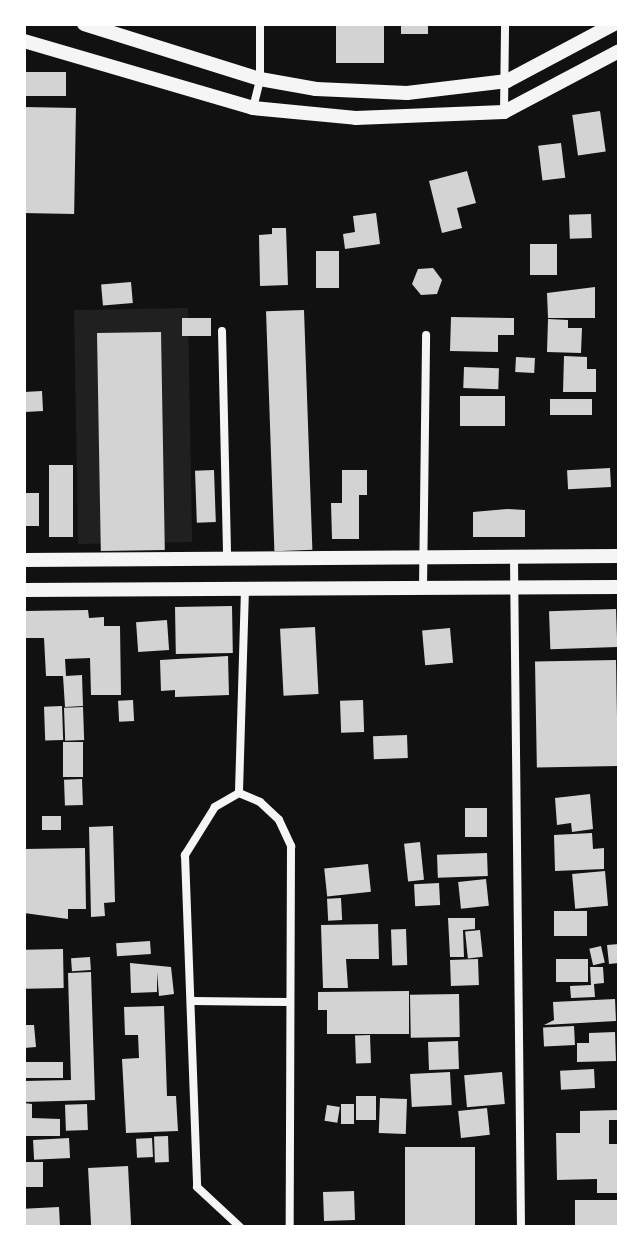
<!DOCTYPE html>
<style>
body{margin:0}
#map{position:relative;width:643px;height:1251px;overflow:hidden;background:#111;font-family:"Varela Round",sans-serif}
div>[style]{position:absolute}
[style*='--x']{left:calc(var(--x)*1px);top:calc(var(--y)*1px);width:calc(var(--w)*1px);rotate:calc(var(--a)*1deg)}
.green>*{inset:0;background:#202020;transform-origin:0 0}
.building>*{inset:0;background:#d3d3d3;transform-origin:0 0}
.minor>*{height:8px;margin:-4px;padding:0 4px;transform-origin:4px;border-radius:4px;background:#f5f5f5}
.secondary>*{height:14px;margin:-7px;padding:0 7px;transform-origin:7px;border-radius:7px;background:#f5f5f5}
span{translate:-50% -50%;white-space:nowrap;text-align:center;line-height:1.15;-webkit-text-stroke:8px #fff;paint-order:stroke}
.frame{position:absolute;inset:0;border:26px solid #fff;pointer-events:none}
</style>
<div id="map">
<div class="green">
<i style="left:188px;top:308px;width:234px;height:114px;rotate:89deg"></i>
</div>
<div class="building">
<i style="left:336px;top:24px;width:48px;height:39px"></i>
<i style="left:401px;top:24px;width:27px;height:10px"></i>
<i style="left:24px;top:72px;width:42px;height:24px"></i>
<i style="left:24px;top:107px;width:52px;height:106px;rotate:1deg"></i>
<i style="left:600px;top:111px;width:41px;height:28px;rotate:82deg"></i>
<i style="left:561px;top:143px;width:35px;height:23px;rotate:83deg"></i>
<i style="clip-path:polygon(467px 171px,476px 203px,457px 208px,462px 228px,442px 233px,429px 181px)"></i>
<i style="clip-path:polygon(376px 213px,380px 244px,345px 249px,343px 234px,355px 232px,353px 216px)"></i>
<i style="left:591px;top:214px;width:24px;height:22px;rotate:88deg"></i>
<i style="clip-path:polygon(272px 228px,286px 228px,288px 285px,260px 286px,259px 235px,272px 234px)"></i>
<i style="left:530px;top:244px;width:27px;height:31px"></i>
<i style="left:316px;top:251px;width:23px;height:37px"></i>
<i style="clip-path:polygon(433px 268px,442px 280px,437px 294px,421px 295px,412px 284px,418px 269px)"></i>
<i style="left:131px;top:282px;width:21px;height:30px;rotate:85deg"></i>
<i style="clip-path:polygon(595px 287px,595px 318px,548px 318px,547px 293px)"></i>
<i style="left:304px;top:310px;width:240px;height:38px;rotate:88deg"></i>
<i style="clip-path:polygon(451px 317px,514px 318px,514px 335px,498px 335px,498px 352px,450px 351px)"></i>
<i style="left:182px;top:318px;width:29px;height:18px"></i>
<i style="clip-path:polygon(548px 319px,568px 320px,568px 328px,582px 328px,581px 353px,547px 352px)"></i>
<i style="left:161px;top:332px;width:218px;height:64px;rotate:89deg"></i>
<i style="clip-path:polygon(564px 356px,587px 357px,587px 369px,596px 369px,596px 392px,563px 392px)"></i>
<i style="left:516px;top:357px;width:19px;height:15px;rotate:3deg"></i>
<i style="left:464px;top:367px;width:35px;height:21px;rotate:2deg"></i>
<i style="left:42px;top:391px;width:20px;height:18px;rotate:87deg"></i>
<i style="left:460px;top:396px;width:45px;height:30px"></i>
<i style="left:550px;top:399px;width:42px;height:16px"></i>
<i style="left:73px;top:465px;width:72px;height:24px;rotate:90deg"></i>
<i style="left:610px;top:468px;width:19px;height:43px;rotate:87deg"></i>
<i style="left:214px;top:470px;width:52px;height:19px;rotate:88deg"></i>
<i style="clip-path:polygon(342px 470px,367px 470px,367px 495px,359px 495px,359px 539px,332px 539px,331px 503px,342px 503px)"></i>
<i style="left:24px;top:493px;width:15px;height:33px"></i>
<i style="clip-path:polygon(507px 509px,525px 510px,525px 537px,473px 537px,473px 512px)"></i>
<i style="left:232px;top:606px;width:47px;height:57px;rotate:89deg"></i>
<i style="left:616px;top:609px;width:38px;height:67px;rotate:88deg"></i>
<i style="clip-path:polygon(88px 610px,89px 618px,104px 617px,104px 626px,120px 626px,121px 695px,91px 695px,90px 658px,65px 659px,66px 676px,82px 675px,83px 706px,65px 707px,63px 676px,46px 676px,44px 638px,24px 638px,24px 611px)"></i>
<i style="left:167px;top:620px;width:30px;height:31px;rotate:86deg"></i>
<i style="left:315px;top:627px;width:67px;height:35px;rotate:87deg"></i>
<i style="left:450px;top:628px;width:35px;height:28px;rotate:85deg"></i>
<i style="clip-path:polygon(228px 656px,229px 695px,175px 697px,175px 690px,161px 691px,160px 660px)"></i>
<i style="left:616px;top:660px;width:106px;height:81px;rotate:89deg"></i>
<i style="left:133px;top:700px;width:21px;height:15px;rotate:87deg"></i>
<i style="left:363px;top:700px;width:32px;height:23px;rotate:88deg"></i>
<i style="left:62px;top:706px;width:34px;height:18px;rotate:88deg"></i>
<i style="left:83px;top:707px;width:33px;height:19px;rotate:88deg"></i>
<i style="left:407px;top:735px;width:23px;height:34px;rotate:88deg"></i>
<i style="left:63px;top:742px;width:20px;height:35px"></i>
<i style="left:82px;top:779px;width:26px;height:18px;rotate:88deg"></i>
<i style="clip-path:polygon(590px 794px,593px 829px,572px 832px,571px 823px,557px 825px,555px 798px)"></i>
<i style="left:465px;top:808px;width:22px;height:29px"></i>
<i style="left:42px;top:816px;width:19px;height:14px"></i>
<i style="clip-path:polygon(113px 826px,115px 902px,104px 903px,105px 916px,91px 917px,89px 827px)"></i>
<i style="clip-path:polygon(592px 833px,593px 849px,604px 848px,604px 869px,555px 871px,554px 835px)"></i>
<i style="left:420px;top:842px;width:38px;height:16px;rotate:84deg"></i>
<i style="clip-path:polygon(85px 848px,86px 909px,68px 909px,68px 919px,24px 913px,24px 849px)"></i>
<i style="left:487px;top:853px;width:23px;height:50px;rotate:88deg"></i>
<i style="left:368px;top:864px;width:28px;height:44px;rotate:84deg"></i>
<i style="left:605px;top:871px;width:35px;height:33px;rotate:85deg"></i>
<i style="left:486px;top:879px;width:27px;height:28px;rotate:84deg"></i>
<i style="left:439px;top:883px;width:22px;height:25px;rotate:87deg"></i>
<i style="left:341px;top:898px;width:22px;height:14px;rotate:87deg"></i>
<i style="left:554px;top:911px;width:33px;height:25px"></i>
<i style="clip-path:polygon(448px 918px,475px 918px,475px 929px,463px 930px,464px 957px,450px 957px)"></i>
<i style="clip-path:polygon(378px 924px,379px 959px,346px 959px,348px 988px,323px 988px,321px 925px)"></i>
<i style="left:406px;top:929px;width:36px;height:15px;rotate:88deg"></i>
<i style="left:480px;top:930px;width:27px;height:15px;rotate:84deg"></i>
<i style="left:150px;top:941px;width:13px;height:34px;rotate:86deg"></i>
<i style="clip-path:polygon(619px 944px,619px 963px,609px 964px,607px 945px)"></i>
<i style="left:601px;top:946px;width:17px;height:12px;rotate:77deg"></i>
<i style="left:63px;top:949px;width:39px;height:38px;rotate:89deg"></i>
<i style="left:90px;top:957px;width:13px;height:19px;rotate:86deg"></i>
<i style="left:478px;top:959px;width:26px;height:28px;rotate:88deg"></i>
<i style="left:556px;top:959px;width:32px;height:23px"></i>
<i style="clip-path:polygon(130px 963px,171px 967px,174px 994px,159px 996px,157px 972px,157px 992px,131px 993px)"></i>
<i style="clip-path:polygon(590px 967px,603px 967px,604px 983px,594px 984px,595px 997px,571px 998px,570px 986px,591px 985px)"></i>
<i style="clip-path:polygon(91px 972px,95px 1100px,24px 1102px,24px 1081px,71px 1080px,68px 973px)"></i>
<i style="clip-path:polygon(409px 991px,409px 1034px,327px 1034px,327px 1010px,318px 1010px,318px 992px)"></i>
<i style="left:459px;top:994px;width:43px;height:49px;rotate:89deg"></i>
<i style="clip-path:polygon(615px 999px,616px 1021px,544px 1025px,554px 1020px,553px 1002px)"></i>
<i style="clip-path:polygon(164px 1006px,167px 1096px,176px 1096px,178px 1131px,126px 1133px,122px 1059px,139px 1058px,138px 1035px,125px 1035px,124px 1007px)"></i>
<i style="clip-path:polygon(24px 1025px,34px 1025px,36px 1047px,24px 1048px)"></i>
<i style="left:574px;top:1026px;width:19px;height:31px;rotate:87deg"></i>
<i style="clip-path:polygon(615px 1032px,616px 1061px,577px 1062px,577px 1043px,589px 1043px,589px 1033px)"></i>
<i style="left:370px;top:1035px;width:28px;height:15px;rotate:88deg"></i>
<i style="left:458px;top:1041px;width:28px;height:30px;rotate:88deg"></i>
<i style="left:63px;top:1062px;width:16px;height:39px;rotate:90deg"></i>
<i style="left:594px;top:1069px;width:19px;height:34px;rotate:87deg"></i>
<i style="left:450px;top:1072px;width:33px;height:40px;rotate:87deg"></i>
<i style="left:502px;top:1072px;width:32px;height:38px;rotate:85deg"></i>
<i style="left:356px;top:1096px;width:20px;height:24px"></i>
<i style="left:380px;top:1098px;width:27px;height:35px;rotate:2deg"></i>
<i style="clip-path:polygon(24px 1103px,32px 1104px,32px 1118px,60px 1119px,60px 1136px,24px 1136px)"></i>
<i style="left:87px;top:1104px;width:26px;height:22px;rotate:88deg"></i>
<i style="left:341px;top:1104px;width:13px;height:20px"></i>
<i style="left:327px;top:1105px;width:13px;height:16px;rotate:9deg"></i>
<i style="left:487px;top:1108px;width:27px;height:29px;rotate:84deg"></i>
<i style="clip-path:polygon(619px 1110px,619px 1120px,609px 1120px,609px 1144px,619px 1144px,619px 1193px,597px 1193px,597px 1179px,557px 1180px,556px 1133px,580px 1133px,580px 1111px)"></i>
<i style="left:168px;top:1136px;width:26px;height:14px;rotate:88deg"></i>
<i style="left:69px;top:1138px;width:20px;height:36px;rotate:87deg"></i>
<i style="left:152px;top:1138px;width:19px;height:16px;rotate:87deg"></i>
<i style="left:475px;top:1147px;width:80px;height:70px;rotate:90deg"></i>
<i style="left:24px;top:1162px;width:19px;height:25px"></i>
<i style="left:128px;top:1166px;width:61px;height:40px;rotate:87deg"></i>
<i style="left:354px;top:1191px;width:29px;height:31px;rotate:88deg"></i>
<i style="left:619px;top:1200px;width:27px;height:44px;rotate:90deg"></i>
<i style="left:59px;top:1207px;width:20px;height:35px;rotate:87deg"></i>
</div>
<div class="minor">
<i style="--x:253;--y:108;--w:30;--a:-76"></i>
<i style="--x:260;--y:79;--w:55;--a:-90"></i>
<i style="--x:504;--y:111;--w:87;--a:-89.3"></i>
<i style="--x:222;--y:331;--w:227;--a:88.7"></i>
<i style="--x:514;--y:559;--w:668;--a:89.4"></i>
<i style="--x:245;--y:589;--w:204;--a:91.7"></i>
<i style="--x:239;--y:793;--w:23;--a:23"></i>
<i style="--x:260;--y:802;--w:26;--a:43"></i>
<i style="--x:279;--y:820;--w:29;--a:65"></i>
<i style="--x:291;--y:846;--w:381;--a:90.2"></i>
<i style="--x:423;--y:589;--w:254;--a:-89.3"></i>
<i style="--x:239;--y:793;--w:28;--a:150"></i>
<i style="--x:215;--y:807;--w:57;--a:122"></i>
<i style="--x:185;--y:855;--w:332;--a:87.9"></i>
<i style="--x:197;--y:1187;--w:59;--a:42.9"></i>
<i style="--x:193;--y:1001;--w:97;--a:0.6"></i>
</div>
<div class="secondary">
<i style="--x:84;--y:24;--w:184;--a:17.4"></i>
<i style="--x:260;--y:79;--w:57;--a:10.1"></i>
<i style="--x:316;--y:89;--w:91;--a:2.5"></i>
<i style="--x:407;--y:93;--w:101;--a:-6.8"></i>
<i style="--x:507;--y:81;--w:121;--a:-28"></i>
<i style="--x:24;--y:41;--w:239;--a:16.3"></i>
<i style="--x:253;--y:108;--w:103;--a:5.5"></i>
<i style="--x:356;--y:118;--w:148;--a:-2.3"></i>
<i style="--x:504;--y:112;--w:130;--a:-27.9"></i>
<i style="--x:24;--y:560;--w:595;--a:-0.39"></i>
<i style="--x:24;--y:590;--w:595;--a:-0.29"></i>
</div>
<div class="frame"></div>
</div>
